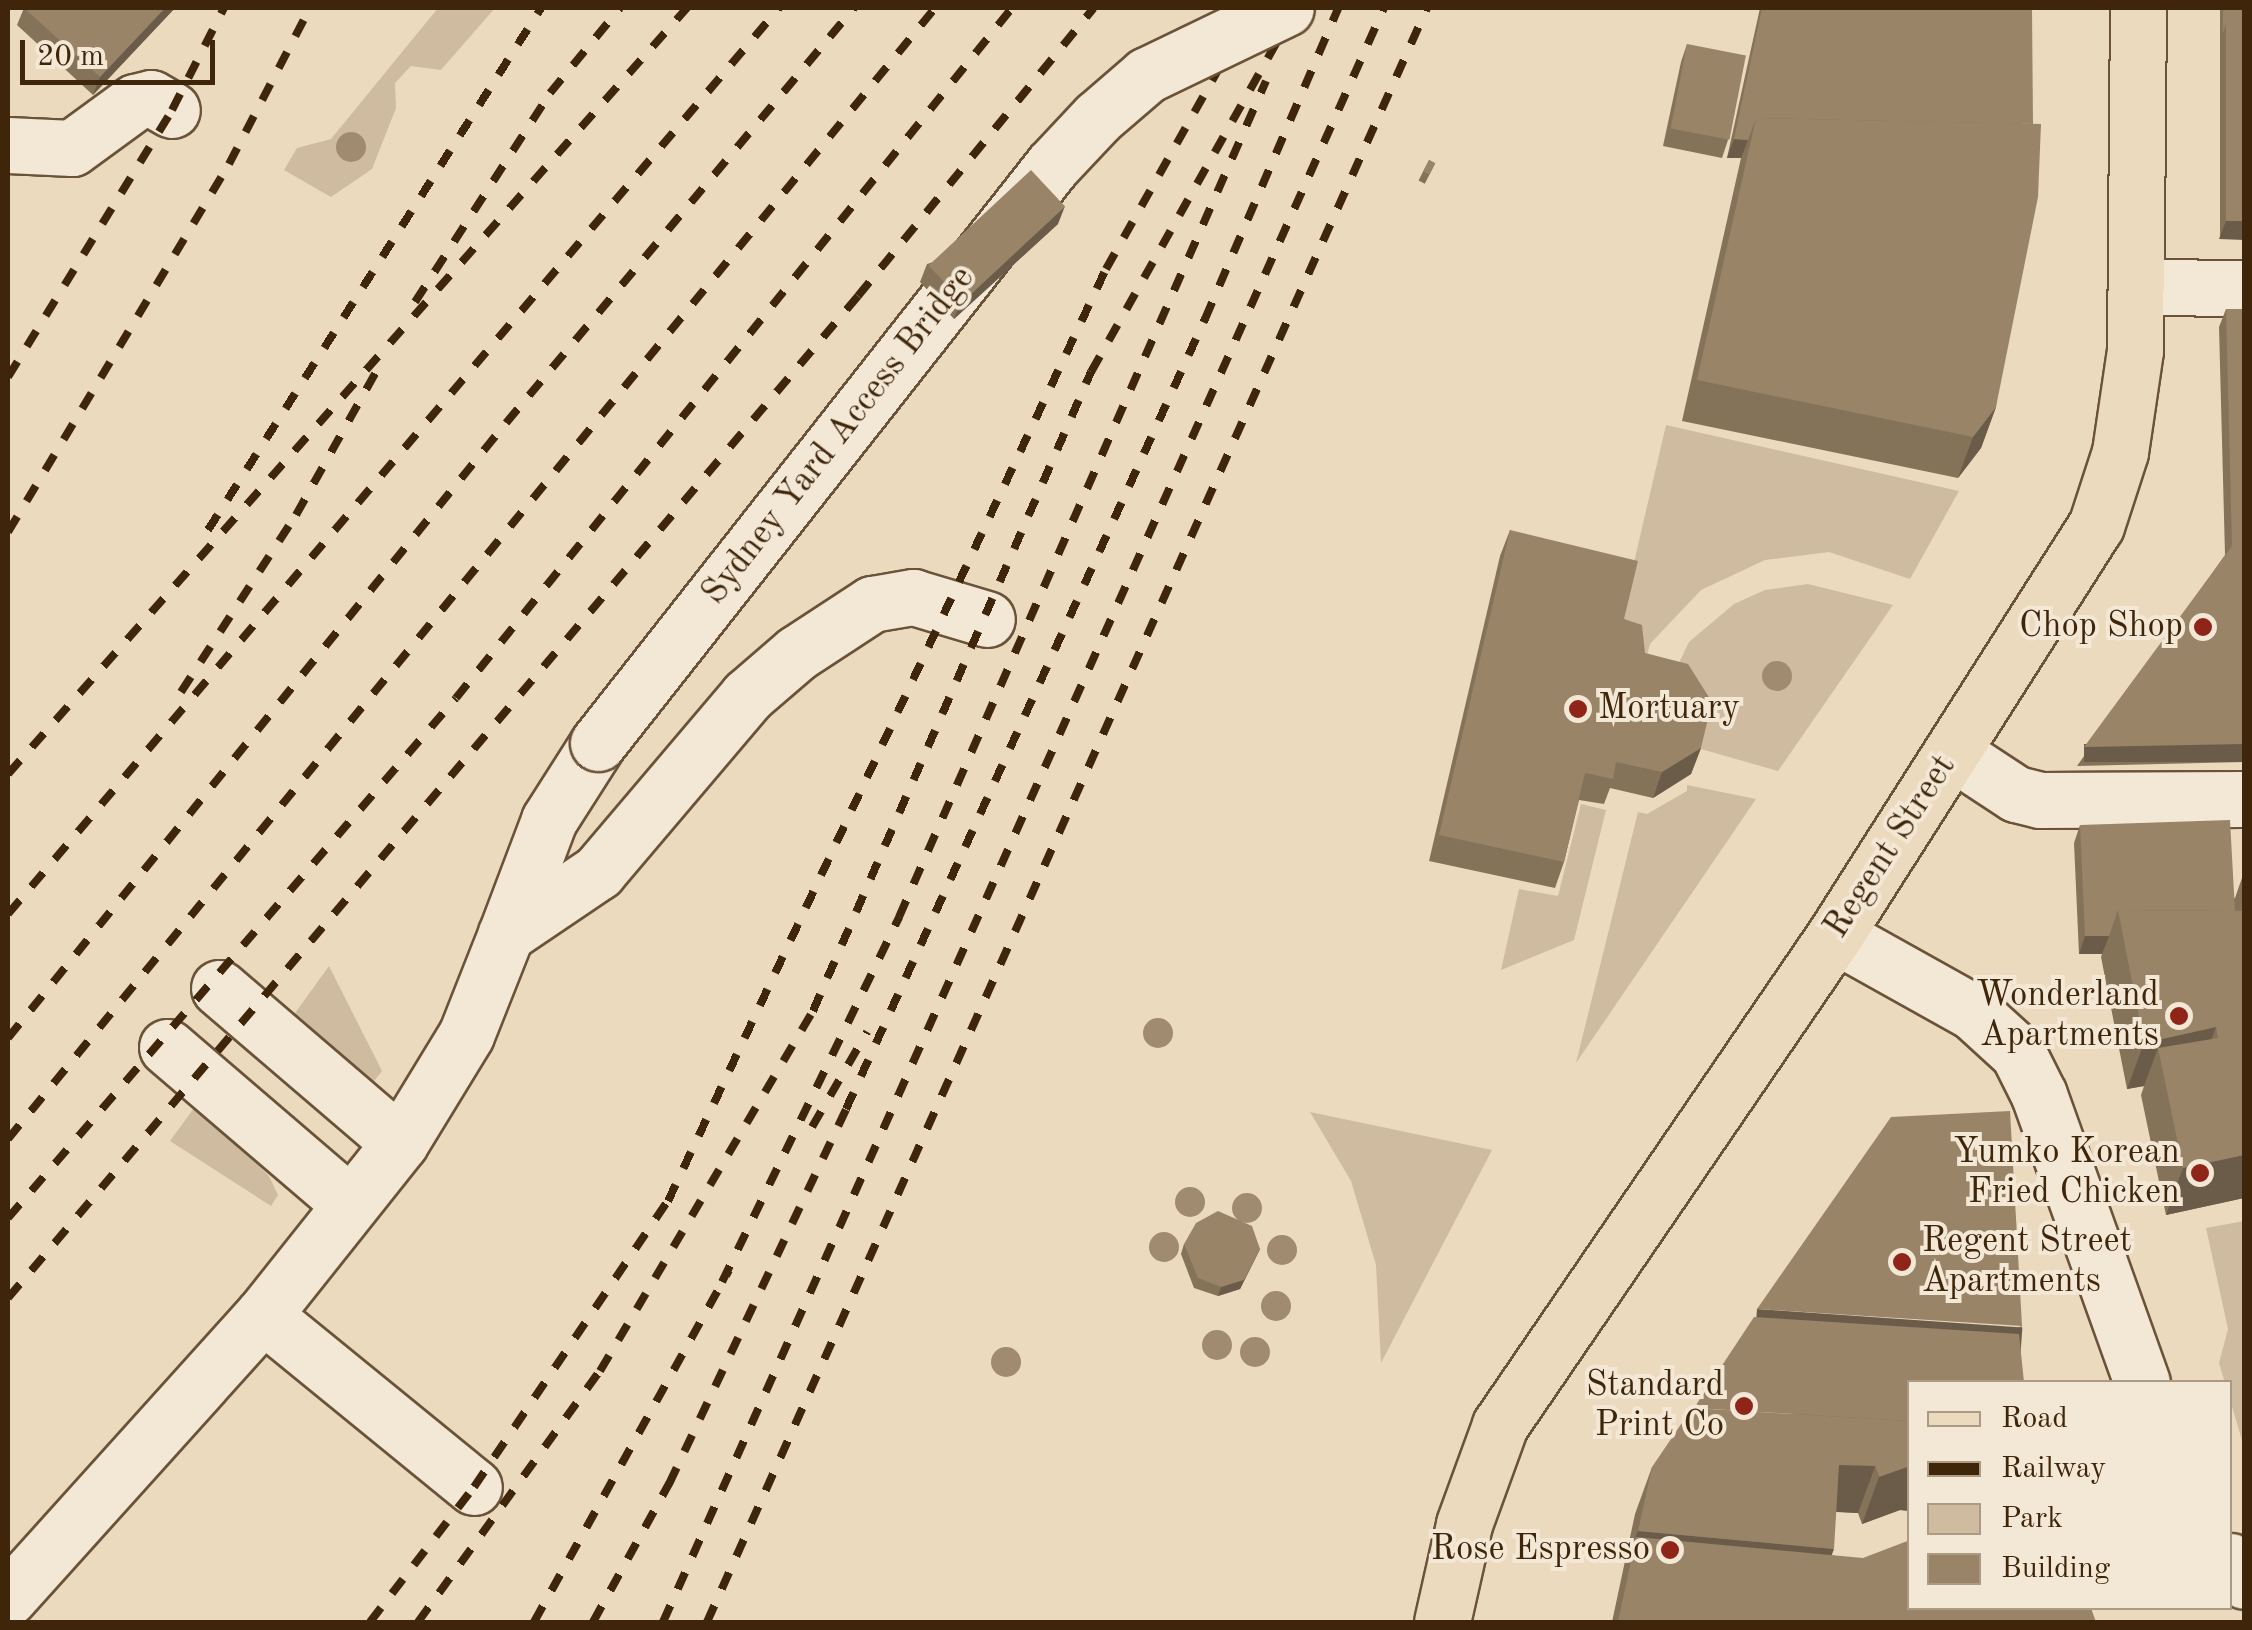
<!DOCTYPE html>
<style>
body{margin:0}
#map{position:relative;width:2252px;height:1630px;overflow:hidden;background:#ecdabe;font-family:"Old Standard TT",serif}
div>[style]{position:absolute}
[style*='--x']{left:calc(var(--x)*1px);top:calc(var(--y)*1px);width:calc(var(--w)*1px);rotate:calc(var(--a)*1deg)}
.green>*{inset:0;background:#cfbba0}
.roads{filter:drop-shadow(2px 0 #6a5338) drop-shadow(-2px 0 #6a5338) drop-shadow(0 2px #6a5338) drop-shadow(0 -2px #6a5338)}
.minor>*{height:55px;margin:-27.5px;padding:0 27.5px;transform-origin:27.5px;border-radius:27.5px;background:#f3e7d5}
.major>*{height:55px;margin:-27.5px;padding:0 27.5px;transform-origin:27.5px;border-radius:27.5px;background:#ecdabe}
.rail>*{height:8px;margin-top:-4px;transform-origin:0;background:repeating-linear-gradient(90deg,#3f260b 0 18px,transparent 0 36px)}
.bridges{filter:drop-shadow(2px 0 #6a5338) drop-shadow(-2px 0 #6a5338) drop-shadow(0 2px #6a5338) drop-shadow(0 -2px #6a5338)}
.minor-bridge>*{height:55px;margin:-27.5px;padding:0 27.5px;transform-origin:27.5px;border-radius:27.5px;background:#f3e7d5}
.trees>*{width:30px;height:30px;margin:-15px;border-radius:50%;background:#a18b70}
.wall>*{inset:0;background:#847259;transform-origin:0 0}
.shaded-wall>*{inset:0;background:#6b5c49;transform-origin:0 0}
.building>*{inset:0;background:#998468;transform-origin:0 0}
.dots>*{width:28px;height:28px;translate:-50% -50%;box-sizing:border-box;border:5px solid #f3e7d5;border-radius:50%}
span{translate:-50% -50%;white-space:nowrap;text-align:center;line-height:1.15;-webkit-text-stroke:8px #f3e7d5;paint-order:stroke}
.street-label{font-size:35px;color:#3f260b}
.poi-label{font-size:35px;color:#3f260b}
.right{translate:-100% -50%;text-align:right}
.left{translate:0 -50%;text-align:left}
.frame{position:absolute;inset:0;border:10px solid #3f260b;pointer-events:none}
.legend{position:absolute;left:1907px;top:1380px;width:325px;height:230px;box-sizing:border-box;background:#f3e7d5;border:2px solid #ab9a84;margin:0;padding:12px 18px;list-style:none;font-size:30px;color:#3f260b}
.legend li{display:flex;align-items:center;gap:20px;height:50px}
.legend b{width:50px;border:2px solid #ab9a84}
.scale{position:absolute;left:20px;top:40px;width:195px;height:45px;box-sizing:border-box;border:5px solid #3f260b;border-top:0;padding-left:12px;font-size:30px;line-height:35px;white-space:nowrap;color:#3f260b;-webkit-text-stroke:8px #f3e7d5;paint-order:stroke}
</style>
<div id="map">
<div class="green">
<i style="clip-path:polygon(438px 8px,495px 8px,441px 70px,411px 66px,395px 83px,396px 108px,372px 169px,331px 197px,284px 170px,297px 148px,331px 139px)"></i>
<i style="clip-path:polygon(1666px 425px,1959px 491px,1910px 579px,1829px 552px,1765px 560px,1701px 590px,1650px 644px,1637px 694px,1611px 661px)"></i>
<i style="clip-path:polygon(1808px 584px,1893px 605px,1778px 771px,1694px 747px,1678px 665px,1689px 642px,1734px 604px,1765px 590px)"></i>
<i style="clip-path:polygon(1687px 785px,1756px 799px,1576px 1063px,1638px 812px,1647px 814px,1687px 791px)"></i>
<i style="clip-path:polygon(1581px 804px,1606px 810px,1574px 940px,1501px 970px,1519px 889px,1558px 896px)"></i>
<i style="clip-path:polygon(329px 966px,382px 1071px,370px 1086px,285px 1027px)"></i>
<i style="clip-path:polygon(197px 1104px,269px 1176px,278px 1195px,271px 1206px,170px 1141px)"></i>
<i style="clip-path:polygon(1310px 1112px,1492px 1150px,1381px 1363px,1376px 1265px,1351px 1181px)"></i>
<i style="clip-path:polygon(2244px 1221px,2244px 1447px,2219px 1363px,2228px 1329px,2206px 1228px)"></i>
</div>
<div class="roads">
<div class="minor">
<i style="--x:8;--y:145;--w:64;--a:2.7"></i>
<i style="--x:72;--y:148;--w:78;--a:-36.1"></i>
<i style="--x:135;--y:102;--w:16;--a:-14"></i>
<i style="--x:151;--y:98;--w:24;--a:30"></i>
<i style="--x:2138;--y:287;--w:106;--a:0.5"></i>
<i style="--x:1952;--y:752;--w:77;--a:33.3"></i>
<i style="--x:2016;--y:794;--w:25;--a:14"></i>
<i style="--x:2040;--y:800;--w:204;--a:-0.3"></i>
<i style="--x:506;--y:934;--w:122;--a:-69.3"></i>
<i style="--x:549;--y:820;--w:91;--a:-57.5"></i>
<i style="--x:1835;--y:935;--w:158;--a:29.2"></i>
<i style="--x:1973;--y:1012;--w:61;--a:42.3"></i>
<i style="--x:2018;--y:1053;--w:47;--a:63.4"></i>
<i style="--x:2039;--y:1095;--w:305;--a:70.3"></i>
<i style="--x:219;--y:988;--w:238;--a:40.6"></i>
<i style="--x:167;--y:1047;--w:241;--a:40.6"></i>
<i style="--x:263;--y:1315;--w:272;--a:39.2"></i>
<i style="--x:2230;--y:1561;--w:24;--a:55"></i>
<i style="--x:8;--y:1598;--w:381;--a:-48"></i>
<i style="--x:263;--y:1315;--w:220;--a:-51.5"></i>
<i style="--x:400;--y:1143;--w:127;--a:-58.6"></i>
<i style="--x:466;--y:1035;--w:109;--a:-68.4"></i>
<i style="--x:506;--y:934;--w:111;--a:-34"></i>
<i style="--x:598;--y:872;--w:231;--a:-49.7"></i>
<i style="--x:747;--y:696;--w:66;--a:-40.7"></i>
<i style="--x:797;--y:653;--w:90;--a:-33.2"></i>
<i style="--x:872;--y:604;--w:42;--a:-9.7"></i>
<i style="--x:913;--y:597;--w:77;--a:16.6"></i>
</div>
<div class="major">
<i style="--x:1442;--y:1622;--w:100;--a:-77.3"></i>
<i style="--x:1464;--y:1524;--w:105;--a:-70"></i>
<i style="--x:1500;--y:1425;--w:594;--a:-55.64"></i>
<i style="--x:1835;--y:935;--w:485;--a:-57.5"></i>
<i style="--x:2096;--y:526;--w:78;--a:-72"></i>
<i style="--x:2120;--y:452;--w:103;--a:-81.6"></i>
<i style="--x:2135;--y:350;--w:342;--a:-89.5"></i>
</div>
</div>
<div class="rail">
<i style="--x:415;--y:302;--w:249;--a:-57.1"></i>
<i style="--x:550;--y:93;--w:110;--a:-50.5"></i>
<i style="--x:8;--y:377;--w:313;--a:-58.4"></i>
<i style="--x:172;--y:110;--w:114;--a:-63"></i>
<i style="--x:208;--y:530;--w:619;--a:-57.46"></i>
<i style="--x:8;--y:532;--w:429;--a:-59"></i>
<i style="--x:229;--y:164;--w:176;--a:-62.6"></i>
<i style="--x:181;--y:692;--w:211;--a:-57"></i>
<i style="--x:296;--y:515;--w:164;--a:-60.8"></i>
<i style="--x:8;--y:774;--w:1024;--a:-48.45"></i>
<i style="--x:8;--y:914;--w:1190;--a:-49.6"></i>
<i style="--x:8;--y:1038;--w:791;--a:-51"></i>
<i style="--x:506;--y:423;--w:542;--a:-50.02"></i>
<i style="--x:812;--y:1127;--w:110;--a:-59.9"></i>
<i style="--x:8;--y:1139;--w:1462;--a:-50.66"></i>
<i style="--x:8;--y:1218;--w:686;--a:-49.25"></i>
<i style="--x:456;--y:698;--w:886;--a:-51.14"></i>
<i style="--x:722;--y:1282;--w:406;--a:-64.1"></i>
<i style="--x:899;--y:917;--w:913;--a:-66.3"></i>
<i style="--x:8;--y:1298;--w:1314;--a:-49.69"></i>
<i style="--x:858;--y:296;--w:372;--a:-50.7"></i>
<i style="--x:370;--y:1622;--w:170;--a:-52.4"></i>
<i style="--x:474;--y:1487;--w:346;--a:-55.9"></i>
<i style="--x:668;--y:1201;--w:1030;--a:-64.83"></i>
<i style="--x:1106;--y:269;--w:300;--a:-60.6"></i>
<i style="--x:418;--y:1622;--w:310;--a:-54.1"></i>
<i style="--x:600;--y:1371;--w:418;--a:-59.4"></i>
<i style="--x:813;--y:1011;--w:697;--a:-66.49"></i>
<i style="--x:1091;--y:372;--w:418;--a:-60.6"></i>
<i style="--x:534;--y:1622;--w:402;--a:-61"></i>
<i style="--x:593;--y:1622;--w:158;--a:-61.2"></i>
<i style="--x:669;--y:1484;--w:415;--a:-64.7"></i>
<i style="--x:846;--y:1109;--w:868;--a:-65.56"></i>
<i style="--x:1205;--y:319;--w:338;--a:-66.8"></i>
<i style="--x:663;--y:1622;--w:1768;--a:-65.93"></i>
<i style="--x:707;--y:1622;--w:1767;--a:-65.96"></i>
</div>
<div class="bridges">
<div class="minor-bridge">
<i style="--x:598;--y:743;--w:734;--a:-51.8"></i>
<i style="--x:1052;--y:166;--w:66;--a:-46.8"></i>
<i style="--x:1097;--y:118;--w:66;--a:-40.7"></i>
<i style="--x:1147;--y:75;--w:154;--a:-25.7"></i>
</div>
</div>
<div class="trees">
<i style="left:351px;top:147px"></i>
<i style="left:1777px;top:676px"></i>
<i style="left:1158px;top:1033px"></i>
<i style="left:1190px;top:1202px"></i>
<i style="left:1247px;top:1208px"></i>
<i style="left:1164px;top:1247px"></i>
<i style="left:1282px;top:1250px"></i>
<i style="left:1276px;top:1306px"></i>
<i style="left:1217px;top:1345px"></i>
<i style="left:1255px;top:1352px"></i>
<i style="left:1006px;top:1362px"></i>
</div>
<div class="wall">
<i style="clip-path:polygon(24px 8px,175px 8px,93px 95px,17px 25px)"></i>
<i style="clip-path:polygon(1760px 8px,2032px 8px,1996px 407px,1981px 448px,1958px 478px,1682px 421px,1741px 158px,1727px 158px)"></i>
<i style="left:2220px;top:8px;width:24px;height:231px"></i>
<i style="clip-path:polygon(1687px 44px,1728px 140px,1722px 158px,1663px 146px,1681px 62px)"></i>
<i style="left:1429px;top:160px;width:7px;height:23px;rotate:27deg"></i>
<i style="clip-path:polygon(1058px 224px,954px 319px,920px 282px,927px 264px)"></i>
<i style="clip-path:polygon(2226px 309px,2244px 309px,2244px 762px,2077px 766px,2225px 555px,2219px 327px)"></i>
<i style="clip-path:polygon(1510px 530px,1624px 619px,1645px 653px,1701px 748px,1691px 774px,1653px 798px,1610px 788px,1604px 804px,1579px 800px,1564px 862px,1555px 888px,1429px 861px,1500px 556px)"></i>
<i style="clip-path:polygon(2080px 825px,2235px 898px,2244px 872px,2244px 1198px,2166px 1215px,2141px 1095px,2144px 1086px,2127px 1089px,2101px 957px,2102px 954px,2079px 954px,2074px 843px)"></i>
<i style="clip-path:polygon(1184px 1244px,1260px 1249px,1240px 1289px,1218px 1296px,1194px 1288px,1181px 1254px)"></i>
<i style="clip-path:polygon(2022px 1326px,2019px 1334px,1910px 1382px,1910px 1511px,1900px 1510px,1862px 1524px,1858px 1513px,1836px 1512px,1831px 1555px,2096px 1622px,1612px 1622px,1635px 1514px,1652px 1467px)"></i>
</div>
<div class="shaded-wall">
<i style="clip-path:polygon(165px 8px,175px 8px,93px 95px,100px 77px)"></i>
<i style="clip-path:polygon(1734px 139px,1748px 140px,1741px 158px,1727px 158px)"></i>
<i style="clip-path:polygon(1065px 206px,1058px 224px,954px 319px,961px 301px)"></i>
<i style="clip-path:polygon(2226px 221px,2244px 221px,2244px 240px,2219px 239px)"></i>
<i style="clip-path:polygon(1996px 407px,1981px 448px,1958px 478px,1973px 437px)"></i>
<i style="left:2244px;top:744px;width:18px;height:160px;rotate:90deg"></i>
<i style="clip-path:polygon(1701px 748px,1691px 774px,1653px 798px,1662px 772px)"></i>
<i style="clip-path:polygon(2085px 936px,2109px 936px,2102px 954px,2079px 954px)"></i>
<i style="clip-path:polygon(2216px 1027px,2199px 1074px,2158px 1048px,2144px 1086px,2127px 1089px,2144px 1043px)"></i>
<i style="clip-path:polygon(2244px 1155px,2244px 1198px,2166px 1215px,2183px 1168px)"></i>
<i style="clip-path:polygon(1260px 1249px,1240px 1289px,1218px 1296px,1221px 1287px)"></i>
<i style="left:1757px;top:1309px;width:266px;height:52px;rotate:4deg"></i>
<i style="clip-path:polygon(1910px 1427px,1910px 1511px,1900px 1510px,1862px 1524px,1879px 1477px,1875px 1467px,1858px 1513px,1822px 1511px,1839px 1465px)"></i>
<i style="clip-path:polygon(1638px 1531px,1834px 1549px,1817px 1595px,1636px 1537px,1621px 1578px)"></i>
</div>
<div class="building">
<i style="clip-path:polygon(24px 8px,165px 8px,100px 77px)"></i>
<i style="clip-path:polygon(1762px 8px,2032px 8px,2033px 124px,1756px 118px,1748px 140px,1734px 139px)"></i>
<i style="clip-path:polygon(2223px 8px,2244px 8px,2244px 24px,2226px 24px,2223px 33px)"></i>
<i style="left:2226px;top:24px;width:18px;height:197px"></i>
<i style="left:1687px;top:44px;width:60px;height:86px;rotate:11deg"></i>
<i style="clip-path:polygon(1756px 118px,2041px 124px,2038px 197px,1996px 407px,1973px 437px,1697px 380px)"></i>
<i style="left:1429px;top:160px;width:7px;height:13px;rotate:27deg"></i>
<i style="left:1031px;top:170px;width:50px;height:140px;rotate:47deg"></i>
<i style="clip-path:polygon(2226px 309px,2244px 309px,2244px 744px,2084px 747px,2232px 546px)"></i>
<i style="clip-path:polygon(1510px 530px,1638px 561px,1624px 619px,1642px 625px,1645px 653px,1688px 664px,1712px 702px,1701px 748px,1662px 772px,1616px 762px,1613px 779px,1585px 773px,1564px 862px,1439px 835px)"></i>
<i style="clip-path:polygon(2230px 820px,2235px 911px,2118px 910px,2109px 936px,2085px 936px,2080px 825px)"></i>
<i style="clip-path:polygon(2118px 910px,2244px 911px,2244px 1155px,2183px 1168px,2158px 1048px,2218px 1038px,2216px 1027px,2144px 1043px)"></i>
<i style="clip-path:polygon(2010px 1111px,2022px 1326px,1757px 1309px,1891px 1117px)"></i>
<i style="clip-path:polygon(1218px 1211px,1252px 1226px,1260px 1249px,1244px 1280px,1221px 1287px,1198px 1278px,1184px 1244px,1196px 1223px)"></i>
<i style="clip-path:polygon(1754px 1317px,2019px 1334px,2024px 1382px,1910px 1382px,1910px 1421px,1694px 1408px)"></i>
<i style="clip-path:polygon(1692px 1408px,1910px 1421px,1910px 1466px,1879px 1477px,1875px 1466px,1839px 1465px,1834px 1549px,1638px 1531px,1652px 1467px)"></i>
<i style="clip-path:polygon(1636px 1537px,1863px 1558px,1910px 1540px,1910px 1608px,2091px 1608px,2096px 1622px,1618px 1622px)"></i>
</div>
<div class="dots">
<i style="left:2203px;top:627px;background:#8f2418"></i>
<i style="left:1578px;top:709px;background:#8f2418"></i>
<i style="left:2179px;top:1016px;background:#8f2418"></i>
<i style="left:2200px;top:1173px;background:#8f2418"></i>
<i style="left:1902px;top:1262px;background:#8f2418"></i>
<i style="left:1744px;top:1406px;background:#8f2418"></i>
<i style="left:1670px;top:1550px;background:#8f2418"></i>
</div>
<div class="street-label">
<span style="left:839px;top:436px;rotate:-52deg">Sydney Yard Access Bridge</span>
<span style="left:1891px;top:847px;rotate:-57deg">Regent Street</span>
</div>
<div class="poi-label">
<span class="right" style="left:2183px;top:627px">Chop Shop</span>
<span class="left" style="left:1598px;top:709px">Mortuary</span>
<span class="right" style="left:2159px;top:1016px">Wonderland<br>Apartments</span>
<span class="right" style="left:2180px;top:1173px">Yumko Korean<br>Fried Chicken</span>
<span class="left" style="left:1922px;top:1262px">Regent Street<br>Apartments</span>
<span class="right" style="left:1724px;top:1406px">Standard<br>Print Co</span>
<span class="right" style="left:1650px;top:1550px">Rose Espresso</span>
</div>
<div class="frame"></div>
<ul class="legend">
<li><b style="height:12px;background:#ecdabe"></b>Road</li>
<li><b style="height:12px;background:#3f260b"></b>Railway</li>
<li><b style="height:28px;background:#cfbba0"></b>Park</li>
<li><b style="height:28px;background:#998468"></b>Building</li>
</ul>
<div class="scale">20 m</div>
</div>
